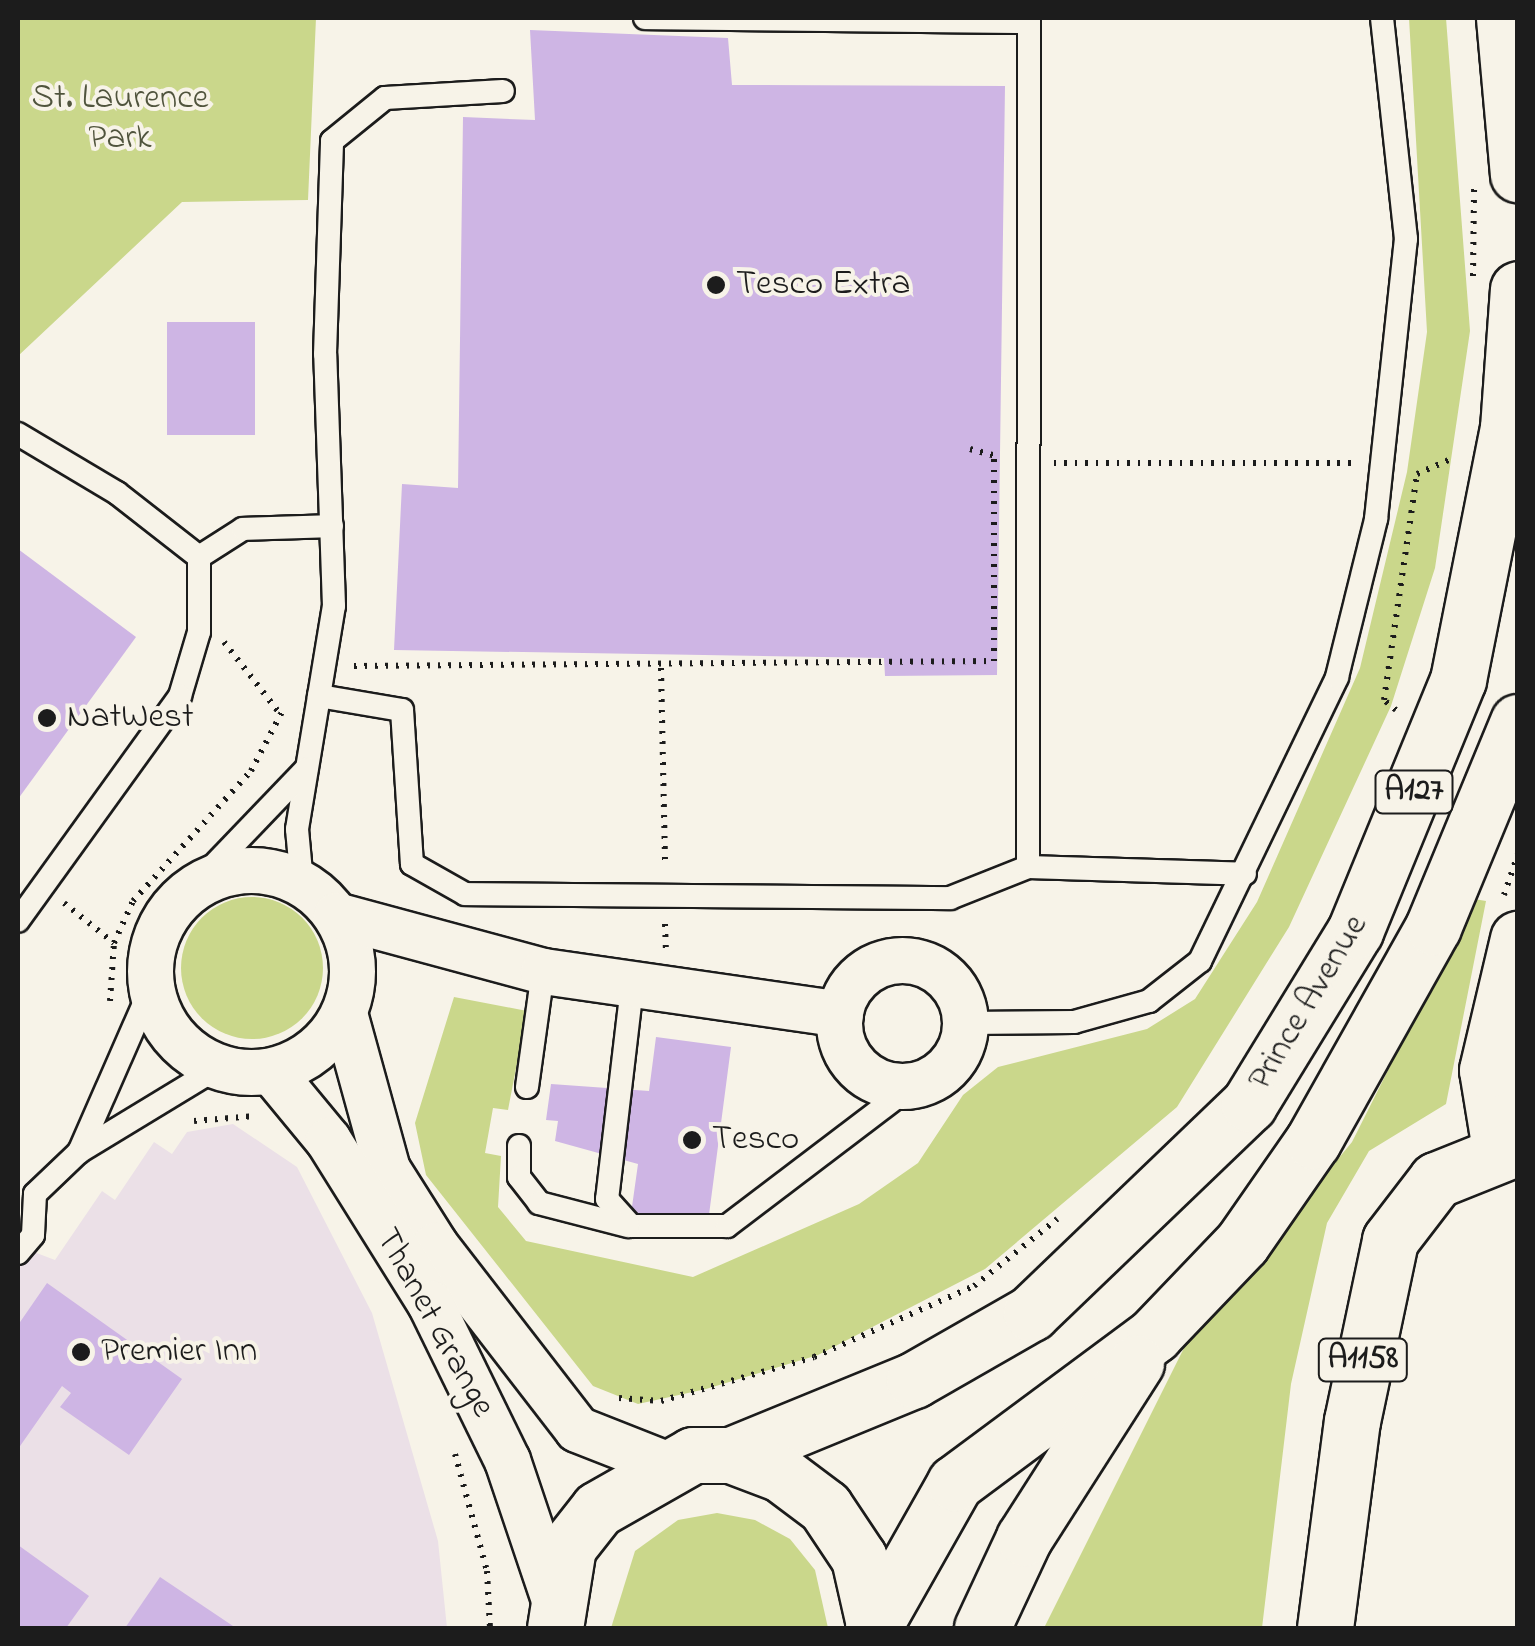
<!DOCTYPE html>
<style>
body{margin:0}
#map{position:relative;width:1535px;height:1646px;overflow:hidden;background:#f7f3e8;font-family:"Indie Flower",sans-serif}
div>[style]{position:absolute}
[style*='--x']{left:calc(var(--x)*1px);top:calc(var(--y)*1px);width:calc(var(--w)*1px);rotate:calc(var(--a)*1deg)}
.built>*{inset:0;background:#ebe0e7}
.green>*{inset:0;background:#cad78b}
.round{border-radius:50%}
.building>*{inset:0;background:#ceb5e4;transform-origin:0 0}
.path>*{height:6px;margin-top:-3px;transform-origin:0;background:repeating-linear-gradient(90deg,#1c1c1c 0 2.5px,transparent 0 10.5px)}
.roads{filter:drop-shadow(2px 0 #1c1c1c) drop-shadow(-2px 0 #1c1c1c) drop-shadow(0 2px #1c1c1c) drop-shadow(0 -2px #1c1c1c)}
.service>*{height:22px;margin:-11px;padding:0 11px;transform-origin:11px;border-radius:11px;background:#f7f3e8}
.minor>*{height:45px;margin:-22.5px;padding:0 22.5px;transform-origin:22.5px;border-radius:22.5px;background:#f7f3e8}
.minor>.ring{margin:-22.5px;padding:0;box-sizing:content-box;background:none;border:45px solid #f7f3e8;border-radius:50%}
.primary>*{height:55px;margin:-27.5px;padding:0 27.5px;transform-origin:27.5px;border-radius:27.5px;background:#f7f3e8}
.trunk>*{height:55px;margin:-27.5px;padding:0 27.5px;transform-origin:27.5px;border-radius:27.5px;background:#f7f3e8}
.dots>*{width:28px;height:28px;translate:-50% -50%;box-sizing:border-box;border:5px solid #f7f3e8;border-radius:50%}
span{translate:-50% -50%;white-space:nowrap;text-align:center;line-height:1.15;-webkit-text-stroke:8px #f7f3e8;paint-order:stroke}
.shield-label span{padding:2px 8px;background:#f7f3e8;border:2px solid;border-radius:8px;-webkit-text-stroke-width:0}
.shield-label{font-size:32px;color:#1c1c1c;font-weight:700}
.park-label{font-size:35px;color:#50543d}
.poi-label{font-size:35px;color:#1c1c1c}
.left{translate:0 -50%;text-align:left}
.street-label{font-size:35px;color:#1c1c1c}
.frame{position:absolute;inset:0;border:20px solid #1c1c1c;pointer-events:none}
</style>
<div id="map">
<div class="built">
<i style="clip-path:polygon(233px 1124px,297px 1167px,372px 1313px,438px 1541px,447px 1628px,18px 1628px,18px 1246px,55px 1260px,102px 1191px,115px 1200px,154px 1142px,172px 1154px,187px 1132px)"></i>
</div>
<div class="green">
<i style="clip-path:polygon(18px 18px,316px 18px,308px 200px,182px 202px,18px 356px)"></i>
<i style="clip-path:polygon(1409px 18px,1446px 18px,1470px 331px,1435px 568px,1391px 706px,1289px 927px,1177px 1107px,985px 1269px,818px 1355px,706px 1389px,638px 1404px,593px 1386px,426px 1175px,415px 1123px,454px 997px,527px 1011px,508px 1110px,493px 1108px,485px 1153px,501px 1156px,498px 1207px,526px 1241px,693px 1277px,859px 1204px,918px 1163px,963px 1095px,998px 1067px,1147px 1029px,1195px 999px,1257px 902px,1360px 668px,1407px 472px,1427px 332px)"></i>
<i class="round" style="left:181px;top:897px;width:142px;height:142px"></i>
<i style="clip-path:polygon(1474px 899px,1486px 901px,1446px 1104px,1369px 1151px,1327px 1223px,1291px 1384px,1262px 1628px,1044px 1628px,1187px 1342px,1352px 1142px)"></i>
<i style="clip-path:polygon(717px 1513px,755px 1520px,790px 1539px,815px 1570px,828px 1628px,611px 1628px,635px 1551px,678px 1520px)"></i>
</div>
<div class="building">
<i style="clip-path:polygon(530px 30px,728px 38px,732px 85px,1005px 86px,997px 675px,885px 676px,884px 658px,394px 650px,402px 484px,458px 488px,463px 117px,535px 120px)"></i>
<i style="left:167px;top:322px;width:88px;height:113px"></i>
<i style="clip-path:polygon(18px 549px,136px 637px,18px 799px)"></i>
<i style="clip-path:polygon(656px 1037px,731px 1047px,707px 1230px,630px 1221px,638px 1164px,555px 1141px,558px 1121px,546px 1120px,551px 1084px,649px 1091px)"></i>
<i style="clip-path:polygon(47px 1283px,182px 1379px,129px 1455px,60px 1407px,71px 1393px,62px 1386px,18px 1449px,18px 1325px)"></i>
<i style="clip-path:polygon(18px 1545px,89px 1596px,66px 1628px,18px 1628px)"></i>
<i style="clip-path:polygon(160px 1577px,236px 1628px,125px 1628px)"></i>
</div>
<div class="path">
<i style="--x:1473;--y:276;--w:88;--a:-89.3"></i>
<i style="--x:970;--y:449;--w:28;--a:15"></i>
<i style="--x:1054;--y:463;--w:298;--a:0"></i>
<i style="--x:224;--y:642;--w:93;--a:52"></i>
<i style="--x:354;--y:666;--w:640;--a:-0.45"></i>
<i style="--x:994;--y:661;--w:206;--a:-90"></i>
<i style="--x:661;--y:668;--w:199;--a:88.8"></i>
<i style="--x:1396;--y:710;--w:16;--a:-140"></i>
<i style="--x:1384;--y:700;--w:228;--a:-81.7"></i>
<i style="--x:1417;--y:474;--w:39;--a:-24"></i>
<i style="--x:1504;--y:895;--w:43;--a:-71.1"></i>
<i style="--x:64;--y:903;--w:64;--a:38.7"></i>
<i style="--x:665;--y:924;--w:28;--a:88"></i>
<i style="--x:110;--y:1001;--w:58;--a:-86.1"></i>
<i style="--x:114;--y:943;--w:46;--a:-65.7"></i>
<i style="--x:133;--y:901;--w:176;--a:-47.8"></i>
<i style="--x:251;--y:771;--w:67;--a:-62.3"></i>
<i style="--x:194;--y:1121;--w:61;--a:-4.7"></i>
<i style="--x:619;--y:1398;--w:42;--a:4.1"></i>
<i style="--x:661;--y:1401;--w:159;--a:-16"></i>
<i style="--x:814;--y:1357;--w:175;--a:-23.9"></i>
<i style="--x:974;--y:1286;--w:107;--a:-38.9"></i>
<i style="--x:455;--y:1454;--w:121;--a:74.7"></i>
<i style="--x:487;--y:1571;--w:57;--a:87"></i>
</div>
<div class="roads">
<div class="service">
<i style="--x:645;--y:18;--w:384;--a:0.6"></i>
<i style="--x:18;--y:434;--w:115;--a:30.8"></i>
<i style="--x:117;--y:493;--w:104;--a:38"></i>
<i style="--x:199;--y:557;--w:75;--a:90"></i>
<i style="--x:199;--y:632;--w:67;--a:106.5"></i>
<i style="--x:180;--y:696;--w:277;--a:125.8"></i>
<i style="--x:199;--y:557;--w:52;--a:-32.5"></i>
<i style="--x:243;--y:529;--w:89;--a:-1.9"></i>
<i style="--x:319;--y:696;--w:84;--a:9.6"></i>
<i style="--x:402;--y:710;--w:154;--a:86.3"></i>
<i style="--x:412;--y:864;--w:61;--a:29.5"></i>
<i style="--x:465;--y:894;--w:485;--a:0.5"></i>
<i style="--x:950;--y:898;--w:84;--a:-21.7"></i>
<i style="--x:1028;--y:867;--w:217;--a:1.8"></i>
<i style="--x:1028;--y:867;--w:849;--a:-89.93"></i>
<i style="--x:302;--y:883;--w:54;--a:-95.3"></i>
<i style="--x:297;--y:829;--w:226;--a:-80.6"></i>
<i style="--x:334;--y:606;--w:252;--a:-92"></i>
<i style="--x:325;--y:354;--w:213;--a:-88.1"></i>
<i style="--x:332;--y:141;--w:68;--a:-39.1"></i>
<i style="--x:385;--y:98;--w:118;--a:-3.4"></i>
<i style="--x:192;--y:888;--w:165;--a:-46.2"></i>
<i style="--x:632;--y:987;--w:213;--a:96.7"></i>
<i style="--x:607;--y:1199;--w:36;--a:48"></i>
<i style="--x:631;--y:1226;--w:96;--a:0"></i>
<i style="--x:727;--y:1226;--w:235;--a:-37.2"></i>
<i style="--x:966;--y:1023;--w:108;--a:-0.5"></i>
<i style="--x:1074;--y:1022;--w:78;--a:-15.6"></i>
<i style="--x:1149;--y:1001;--w:65;--a:-38.1"></i>
<i style="--x:1200;--y:961;--w:315;--a:-64.2"></i>
<i style="--x:1337;--y:677;--w:163;--a:-76.1"></i>
<i style="--x:1376;--y:519;--w:282;--a:-83.9"></i>
<i style="--x:1406;--y:239;--w:222;--a:-96.2"></i>
<i style="--x:527;--y:1087;--w:117;--a:-82.1"></i>
<i style="--x:519;--y:1146;--w:31;--a:90"></i>
<i style="--x:519;--y:1177;--w:33;--a:52"></i>
<i style="--x:539;--y:1203;--w:92;--a:14.5"></i>
<i style="--x:79;--y:1152;--w:179;--a:-66.3"></i>
<i style="--x:18;--y:1253;--w:23;--a:-50"></i>
<i style="--x:33;--y:1235;--w:41;--a:-87.2"></i>
<i style="--x:35;--y:1194;--w:61;--a:-43.7"></i>
<i style="--x:79;--y:1152;--w:164;--a:-31.3"></i>
</div>
<div class="minor">
<i class="ring" style="left:150px;top:870px;width:157px;height:157px"></i>
<i style="--x:336;--y:915;--w:214;--a:15.1"></i>
<i style="--x:543;--y:971;--w:300;--a:8.2"></i>
<i class="ring" style="left:839px;top:960px;width:81px;height:81px"></i>
<i style="--x:344;--y:1013;--w:162;--a:74.6"></i>
<i style="--x:387;--y:1169;--w:90;--a:57.7"></i>
<i style="--x:435;--y:1245;--w:232;--a:52.3"></i>
<i style="--x:577;--y:1429;--w:96;--a:21.5"></i>
<i style="--x:271;--y:1071;--w:89;--a:50.4"></i>
<i style="--x:328;--y:1140;--w:192;--a:58"></i>
<i style="--x:430;--y:1303;--w:175;--a:63.9"></i>
<i style="--x:507;--y:1460;--w:145;--a:71.4"></i>
</div>
<div class="primary">
<i style="--x:1500;--y:1149;--w:80;--a:-99.3"></i>
<i style="--x:1487;--y:1070;--w:135;--a:-76.7"></i>
<i style="--x:1325;--y:1628;--w:209;--a:-82.6"></i>
<i style="--x:1352;--y:1421;--w:185;--a:-78.1"></i>
<i style="--x:1390;--y:1240;--w:76;--a:-52.5"></i>
<i style="--x:1436;--y:1180;--w:88;--a:-21.9"></i>
</div>
<div class="trunk">
<i style="--x:1504;--y:18;--w:157;--a:84.9"></i>
<i style="--x:731;--y:1455;--w:198;--a:-22.3"></i>
<i style="--x:914;--y:1380;--w:135;--a:-29.8"></i>
<i style="--x:1031;--y:1313;--w:302;--a:-43.8"></i>
<i style="--x:1249;--y:1104;--w:203;--a:-58.5"></i>
<i style="--x:1355;--y:931;--w:271;--a:-67.7"></i>
<i style="--x:1458;--y:680;--w:257;--a:-78.8"></i>
<i style="--x:1508;--y:428;--w:139;--a:-85.9"></i>
<i style="--x:555;--y:1628;--w:82;--a:-80.9"></i>
<i style="--x:568;--y:1547;--w:48;--a:-51.7"></i>
<i style="--x:598;--y:1509;--w:109;--a:-29.6"></i>
<i style="--x:693;--y:1455;--w:38;--a:0"></i>
<i style="--x:731;--y:1455;--w:53;--a:20.8"></i>
<i style="--x:781;--y:1474;--w:55;--a:36.9"></i>
<i style="--x:825;--y:1507;--w:61;--a:56.3"></i>
<i style="--x:859;--y:1558;--w:68;--a:77.2"></i>
<i style="--x:873;--y:1628;--w:167;--a:-60.5"></i>
<i style="--x:955;--y:1483;--w:248;--a:-36.6"></i>
<i style="--x:1154;--y:1335;--w:127;--a:-46.3"></i>
<i style="--x:1242;--y:1243;--w:124;--a:-55.2"></i>
<i style="--x:1313;--y:1141;--w:245;--a:-60.7"></i>
<i style="--x:1433;--y:927;--w:222;--a:-67.5"></i>
<i style="--x:982;--y:1628;--w:99;--a:-65"></i>
<i style="--x:1024;--y:1538;--w:208;--a:-57.4"></i>
</div>
</div>
<div class="dots">
<i style="left:716px;top:285px;background:#1c1c1c"></i>
<i style="left:47px;top:718px;background:#1c1c1c"></i>
<i style="left:692px;top:1140px;background:#1c1c1c"></i>
<i style="left:81px;top:1352px;background:#1c1c1c"></i>
</div>
<div class="shield-label">
<span style="left:1414px;top:792px">A127</span>
<span style="left:1363px;top:1360px">A1158</span>
</div>
<div class="park-label">
<span style="left:120px;top:119px">St. Laurence<br>Park</span>
</div>
<div class="poi-label">
<span class="left" style="left:736px;top:285px">Tesco Extra</span>
<span class="left" style="left:67px;top:718px">NatWest</span>
<span class="left" style="left:712px;top:1140px">Tesco</span>
<span class="left" style="left:101px;top:1352px">Premier Inn</span>
</div>
<div class="street-label">
<span style="left:1309px;top:1003px;rotate:-59deg">Prince Avenue</span>
<span style="left:434px;top:1323px;rotate:61deg">Thanet Grange</span>
</div>
<div class="frame"></div>
</div>
